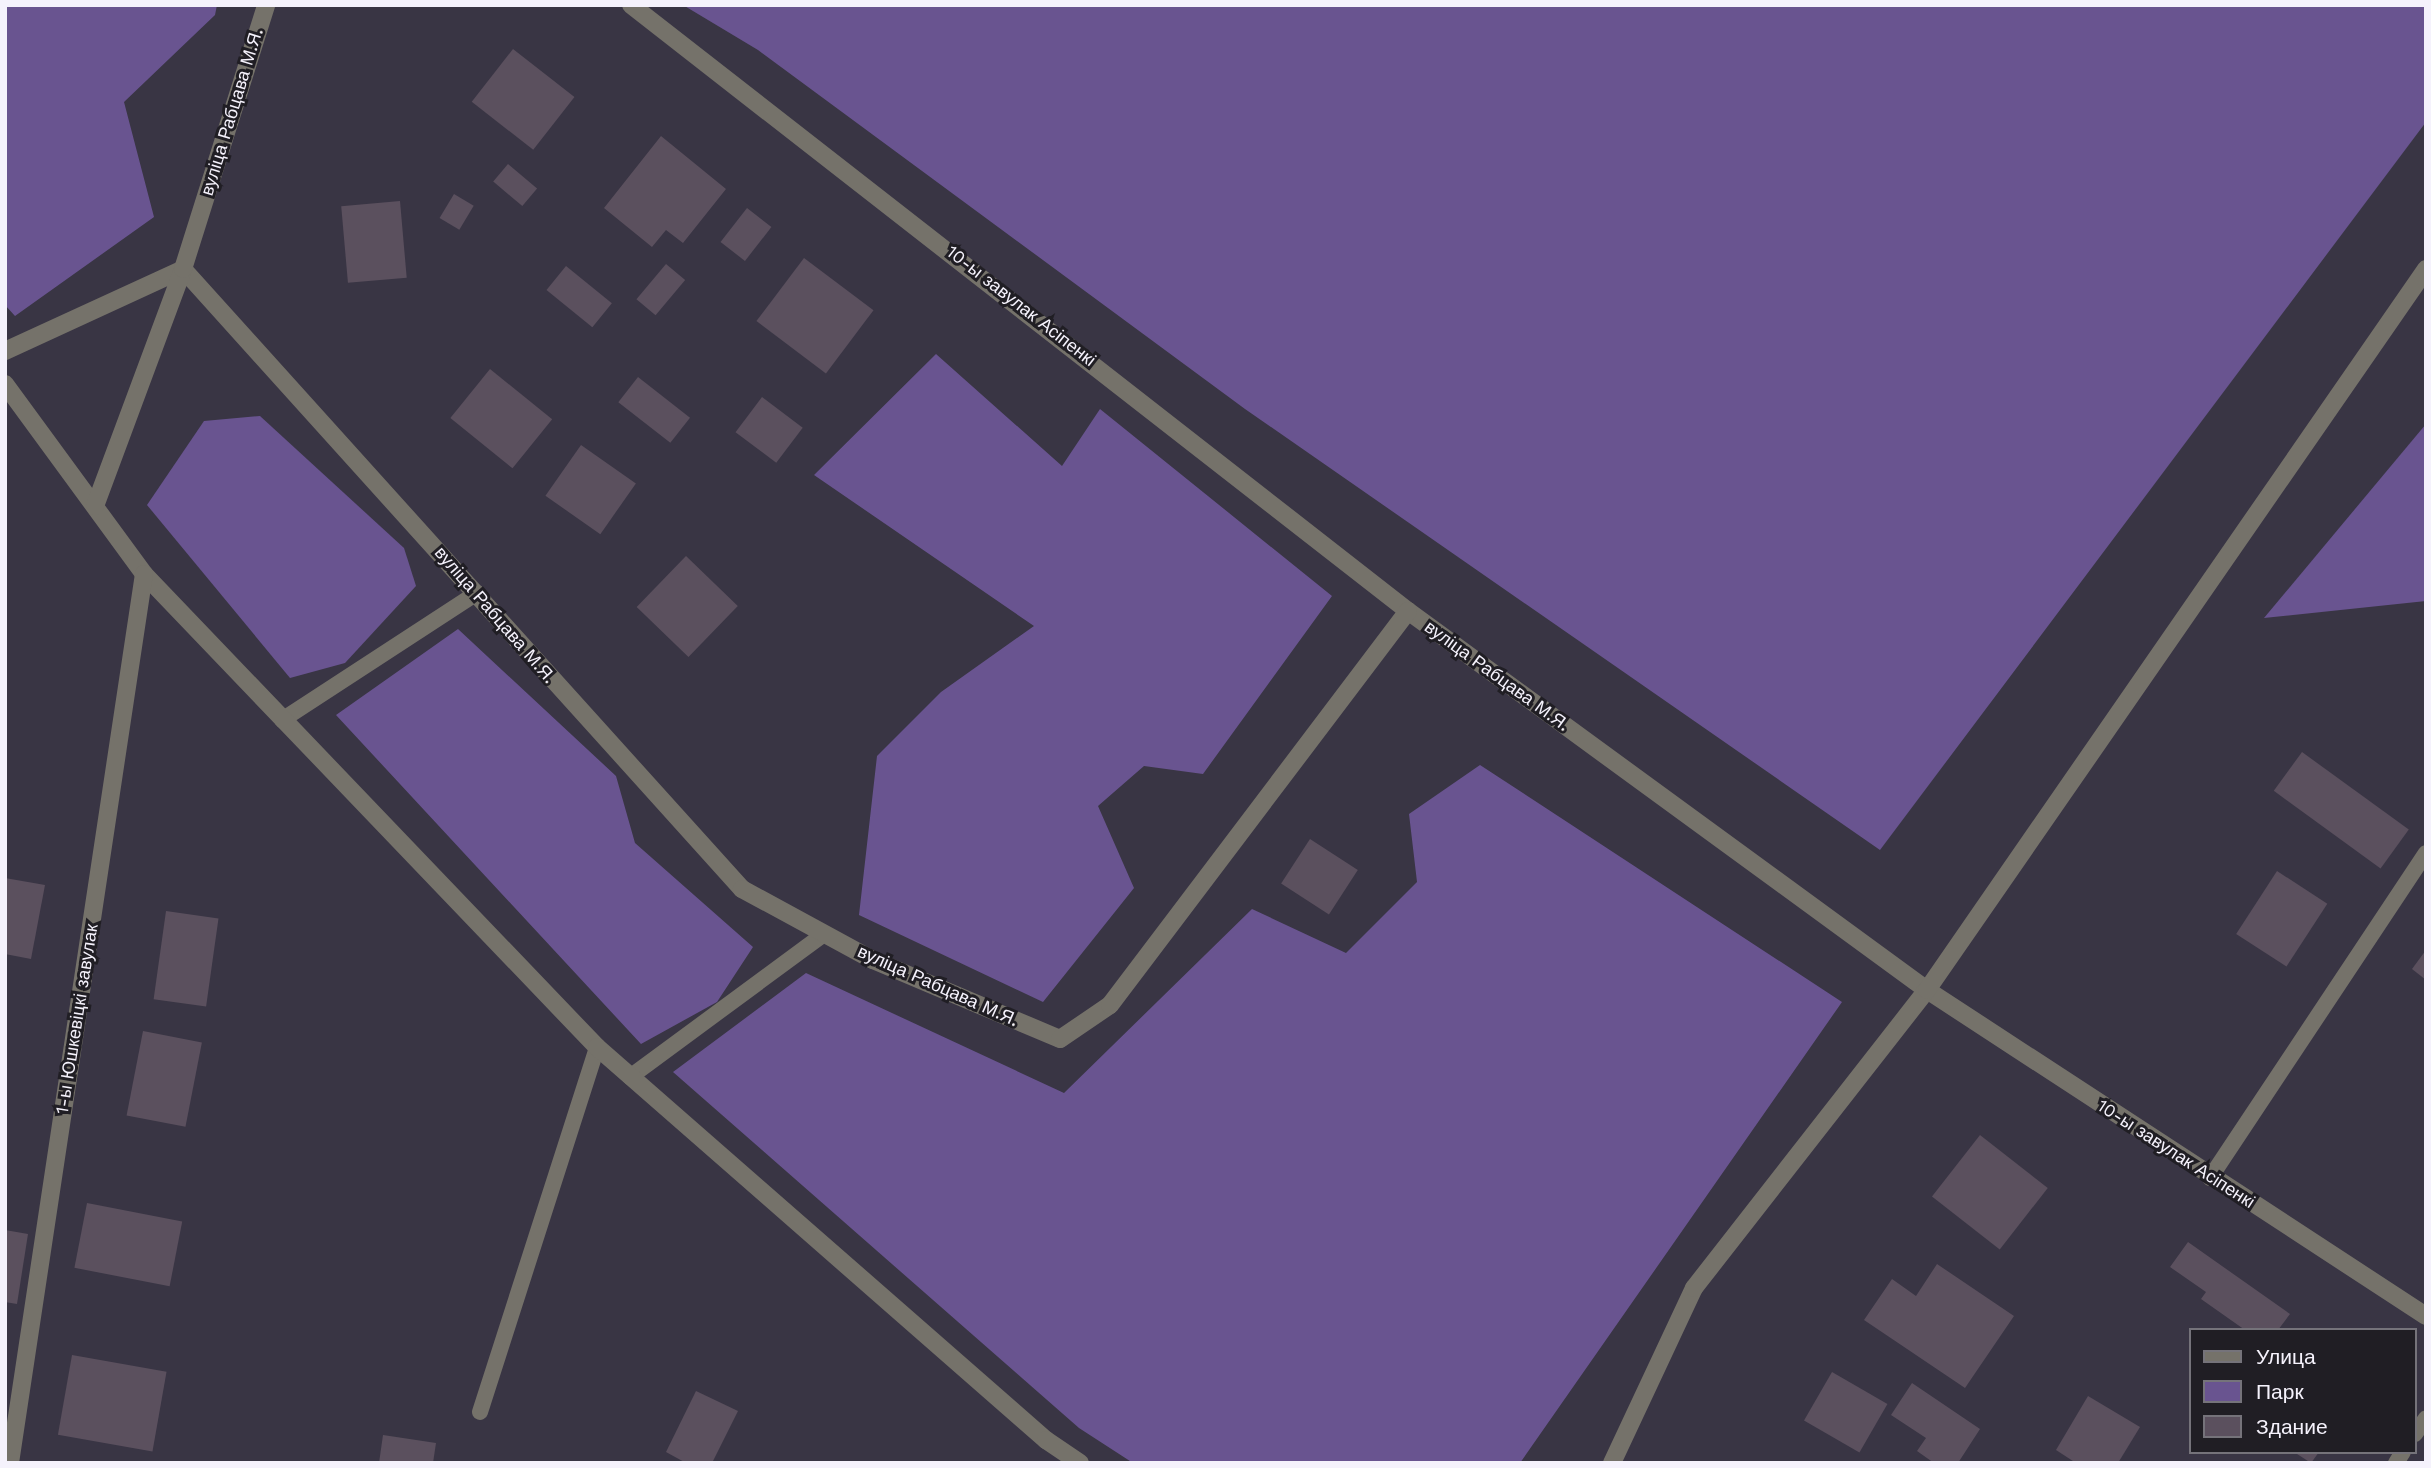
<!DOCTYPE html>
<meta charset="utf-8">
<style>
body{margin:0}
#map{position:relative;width:2431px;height:1468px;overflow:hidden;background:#393544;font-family:"Work Sans",sans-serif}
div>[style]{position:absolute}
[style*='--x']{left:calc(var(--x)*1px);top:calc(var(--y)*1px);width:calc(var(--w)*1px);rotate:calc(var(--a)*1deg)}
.green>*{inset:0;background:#695490}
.building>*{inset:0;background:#5b505e;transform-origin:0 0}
.lane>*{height:16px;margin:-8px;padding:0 8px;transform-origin:8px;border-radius:8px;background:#75726a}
.street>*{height:18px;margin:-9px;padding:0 9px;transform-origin:9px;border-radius:9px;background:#75726a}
span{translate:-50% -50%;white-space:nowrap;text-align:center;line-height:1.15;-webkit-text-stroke:6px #201e24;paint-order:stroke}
.street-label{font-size:18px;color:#f5f2fc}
.frame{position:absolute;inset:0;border:7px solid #f5f2fc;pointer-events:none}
.legend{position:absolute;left:2189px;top:1328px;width:228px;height:126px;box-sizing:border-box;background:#201e24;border:2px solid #75737a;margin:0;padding:9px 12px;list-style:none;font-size:21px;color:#f5f2fc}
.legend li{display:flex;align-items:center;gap:14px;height:35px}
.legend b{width:35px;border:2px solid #75737a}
</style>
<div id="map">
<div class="green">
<i style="clip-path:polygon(5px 5px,217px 5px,215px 15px,124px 102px,154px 217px,15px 316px,5px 305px)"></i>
<i style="clip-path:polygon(683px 5px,2426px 5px,2426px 122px,1880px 850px,1245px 409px,758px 50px)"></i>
<i style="clip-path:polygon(936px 354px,1062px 466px,1100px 409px,1332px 596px,1203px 774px,1144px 766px,1098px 806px,1134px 888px,1043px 1002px,859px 915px,877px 756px,941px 692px,1034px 626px,814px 475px)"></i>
<i style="clip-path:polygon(260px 416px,404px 548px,416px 586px,345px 663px,290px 678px,147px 505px,204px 421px)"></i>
<i style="clip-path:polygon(2426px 424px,2426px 601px,2264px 618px)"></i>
<i style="clip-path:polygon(458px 629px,616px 776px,635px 843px,753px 947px,717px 1002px,641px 1044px,336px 715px)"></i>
<i style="clip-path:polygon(1480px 765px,1842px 1002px,1520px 1463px,1133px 1463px,1079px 1428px,673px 1072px,806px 973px,1064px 1093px,1252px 909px,1346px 953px,1417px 882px,1409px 814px)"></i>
</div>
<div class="building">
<i style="left:513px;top:49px;width:78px;height:67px;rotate:38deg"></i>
<i style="clip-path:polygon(661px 136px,726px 189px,683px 243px,666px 230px,652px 247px,604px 208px)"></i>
<i style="left:508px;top:164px;width:38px;height:23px;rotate:40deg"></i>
<i style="left:454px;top:194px;width:23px;height:28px;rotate:31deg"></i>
<i style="left:400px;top:201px;width:77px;height:59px;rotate:85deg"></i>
<i style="left:747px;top:208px;width:31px;height:43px;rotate:38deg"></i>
<i style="left:804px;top:258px;width:87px;height:79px;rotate:37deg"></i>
<i style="left:666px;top:264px;width:25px;height:46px;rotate:40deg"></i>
<i style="left:566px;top:266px;width:59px;height:31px;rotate:39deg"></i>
<i style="left:490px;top:369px;width:80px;height:63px;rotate:39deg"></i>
<i style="left:638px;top:377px;width:66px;height:32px;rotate:38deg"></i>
<i style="left:762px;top:397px;width:51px;height:44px;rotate:37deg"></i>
<i style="left:581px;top:445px;width:67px;height:62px;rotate:35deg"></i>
<i style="left:686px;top:556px;width:72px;height:71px;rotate:44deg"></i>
<i style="left:2302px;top:752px;width:132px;height:48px;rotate:36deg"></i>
<i style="left:1310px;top:839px;width:57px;height:53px;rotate:33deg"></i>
<i style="left:2277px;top:871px;width:60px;height:75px;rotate:33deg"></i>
<i style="clip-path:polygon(5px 878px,45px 885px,31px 959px,5px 954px)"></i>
<i style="left:166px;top:911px;width:53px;height:89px;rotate:8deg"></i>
<i style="clip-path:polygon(2426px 950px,2426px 980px,2412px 969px)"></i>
<i style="left:143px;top:1031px;width:60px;height:86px;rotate:11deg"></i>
<i style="left:1980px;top:1135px;width:86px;height:78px;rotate:38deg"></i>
<i style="left:87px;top:1203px;width:97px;height:66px;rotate:11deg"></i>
<i style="clip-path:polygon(5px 1230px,28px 1234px,17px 1304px,5px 1302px)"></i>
<i style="clip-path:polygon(2188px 1242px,2290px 1314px,2278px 1330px,2245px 1330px,2201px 1299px,2206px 1292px,2170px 1267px)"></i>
<i style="clip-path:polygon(1937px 1264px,2014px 1316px,1965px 1388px,1864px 1320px,1892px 1279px,1916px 1296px)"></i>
<i style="left:72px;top:1355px;width:96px;height:81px;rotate:10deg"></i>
<i style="left:1832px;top:1372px;width:64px;height:56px;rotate:30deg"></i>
<i style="clip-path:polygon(1912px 1383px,1980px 1429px,1958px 1463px,1934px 1463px,1917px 1451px,1926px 1438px,1891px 1415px)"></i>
<i style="clip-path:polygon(696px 1391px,738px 1411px,712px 1463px,686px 1463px,666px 1452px)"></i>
<i style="clip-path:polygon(2088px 1396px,2140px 1427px,2118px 1463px,2076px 1463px,2056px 1450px)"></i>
<i style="clip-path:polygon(383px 1435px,436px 1443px,433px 1463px,379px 1463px)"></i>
<i style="clip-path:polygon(2294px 1452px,2319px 1452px,2311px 1463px)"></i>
</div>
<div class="lane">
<i style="--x:282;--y:720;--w:233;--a:-33.1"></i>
<i style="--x:630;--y:1077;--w:241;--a:-36.4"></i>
<i style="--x:2210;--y:1178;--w:390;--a:-56.4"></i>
<i style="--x:480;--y:1412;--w:383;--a:-72.2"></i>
<i style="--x:2415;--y:1434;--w:19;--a:-55"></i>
<i style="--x:2396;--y:1463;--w:13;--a:-58"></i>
</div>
<div class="street">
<i style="--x:631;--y:5;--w:985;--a:37.95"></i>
<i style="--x:1408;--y:611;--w:643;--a:36.14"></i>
<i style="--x:1927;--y:990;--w:596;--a:33.16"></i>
<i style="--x:183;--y:269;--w:835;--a:47.96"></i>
<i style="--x:742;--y:889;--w:149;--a:28.5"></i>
<i style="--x:873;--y:960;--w:203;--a:22.9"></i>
<i style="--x:1060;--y:1039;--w:60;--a:-34.2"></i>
<i style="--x:1110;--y:1005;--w:494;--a:-52.9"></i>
<i style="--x:5;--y:351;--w:196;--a:-24.7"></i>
<i style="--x:5;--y:384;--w:235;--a:53.8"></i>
<i style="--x:144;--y:574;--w:655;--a:46.24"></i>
<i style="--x:597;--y:1047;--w:597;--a:41.19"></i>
<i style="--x:1046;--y:1440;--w:41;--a:34.1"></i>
<i style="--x:95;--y:506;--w:253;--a:-69.6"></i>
<i style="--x:183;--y:269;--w:277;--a:-72.5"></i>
<i style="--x:10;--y:1463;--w:899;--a:-81.43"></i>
<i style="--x:1612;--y:1463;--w:193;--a:-64.9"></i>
<i style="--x:1694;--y:1288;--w:378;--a:-52"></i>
<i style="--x:1927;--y:990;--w:877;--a:-55.31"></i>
</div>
<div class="street-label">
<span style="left:232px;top:112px;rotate:-73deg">вуліца Рабцава М.Я.</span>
<span style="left:1021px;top:306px;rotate:38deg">10-ы завулак Асіпенкі</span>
<span style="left:495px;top:615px;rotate:49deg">вуліца Рабцава М.Я.</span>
<span style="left:1497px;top:676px;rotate:36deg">вуліца Рабцава М.Я.</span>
<span style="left:938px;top:986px;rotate:24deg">вуліца Рабцава М.Я.</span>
<span style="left:77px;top:1019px;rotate:-81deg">1-ы Юшкевіцкі завулак</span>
<span style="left:2176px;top:1154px;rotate:33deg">10-ы завулак Асіпенкі</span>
</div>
<div class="frame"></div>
<ul class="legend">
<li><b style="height:9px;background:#75726a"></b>Улица</li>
<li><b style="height:19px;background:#695490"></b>Парк</li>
<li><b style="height:19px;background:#5b505e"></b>Здание</li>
</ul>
</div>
